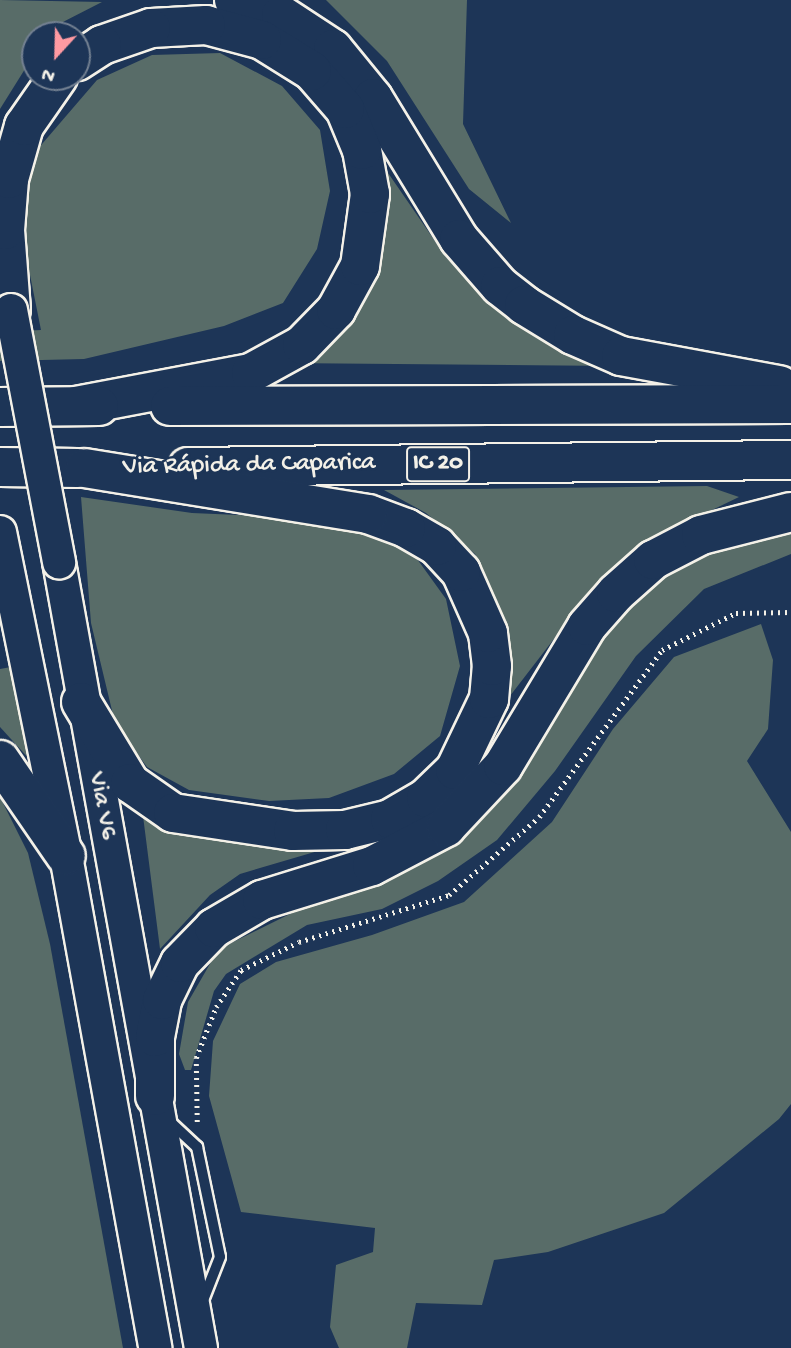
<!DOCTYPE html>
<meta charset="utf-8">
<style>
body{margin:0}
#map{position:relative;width:791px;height:1348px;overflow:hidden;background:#1d3557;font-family:"Gochi Hand",sans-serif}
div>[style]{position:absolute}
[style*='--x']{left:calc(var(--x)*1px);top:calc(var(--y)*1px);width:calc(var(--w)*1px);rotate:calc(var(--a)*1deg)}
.green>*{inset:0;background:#586c68}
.path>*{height:4.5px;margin-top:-2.25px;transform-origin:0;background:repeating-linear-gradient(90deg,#f4f1e8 0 2px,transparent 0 7px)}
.roads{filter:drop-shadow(2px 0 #f4f1e8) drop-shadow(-2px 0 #f4f1e8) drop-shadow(0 2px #f4f1e8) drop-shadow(0 -2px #f4f1e8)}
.lane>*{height:10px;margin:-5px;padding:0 5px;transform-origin:5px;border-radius:5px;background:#1d3557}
.secondary>*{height:32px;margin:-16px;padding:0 16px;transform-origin:16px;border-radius:16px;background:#1d3557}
.highway>*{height:38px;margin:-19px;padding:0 19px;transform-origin:19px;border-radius:19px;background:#1d3557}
.bridges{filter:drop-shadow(2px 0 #f4f1e8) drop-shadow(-2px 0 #f4f1e8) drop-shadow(0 2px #f4f1e8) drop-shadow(0 -2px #f4f1e8)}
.secondary-bridge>*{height:32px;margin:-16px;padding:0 16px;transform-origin:16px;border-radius:16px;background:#1d3557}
span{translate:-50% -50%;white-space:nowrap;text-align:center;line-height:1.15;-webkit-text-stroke:5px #1d3557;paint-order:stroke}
.shield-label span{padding:2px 5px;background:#1d3557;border:2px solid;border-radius:5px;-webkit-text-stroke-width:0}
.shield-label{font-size:24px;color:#f4f1e8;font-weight:700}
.street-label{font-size:26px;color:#f4f1e8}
.north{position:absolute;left:21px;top:21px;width:70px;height:70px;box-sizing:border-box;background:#1d3557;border:2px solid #738091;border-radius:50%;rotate:202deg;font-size:19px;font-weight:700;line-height:28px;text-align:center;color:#f4f1e8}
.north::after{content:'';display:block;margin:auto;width:24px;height:32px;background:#ff9aa2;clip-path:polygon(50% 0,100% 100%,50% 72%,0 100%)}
</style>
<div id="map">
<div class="green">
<i style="clip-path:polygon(0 0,102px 2px,59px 24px,50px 35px,35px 35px,35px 53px,0 109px)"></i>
<i style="clip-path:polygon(326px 0,467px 0,463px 124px,511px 223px,469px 189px,387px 61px)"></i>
<i style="clip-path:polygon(220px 53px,282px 86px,320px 130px,330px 191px,317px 249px,283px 303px,224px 326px,84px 359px,0 361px,0 332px,41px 330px,19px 220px,36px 151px,97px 80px,152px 55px)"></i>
<i style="clip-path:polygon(386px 170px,446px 257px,488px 301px,615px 366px,282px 363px,384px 207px)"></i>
<i style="clip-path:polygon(707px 486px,739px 497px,654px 538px,587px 596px,500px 709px,504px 683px,498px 607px,475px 554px,426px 513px,384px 490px)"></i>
<i style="clip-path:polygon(81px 497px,192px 513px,329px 519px,407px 545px,446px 599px,460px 666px,440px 736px,394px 774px,329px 798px,269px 801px,189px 790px,147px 767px,115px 723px,91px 623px)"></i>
<i style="clip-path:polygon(791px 522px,791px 554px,704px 589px,636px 656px,555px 771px,497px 840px,438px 881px,382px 909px,307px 925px,226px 974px,214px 991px,191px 1070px,185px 1070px,179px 1054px,188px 1002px,211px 962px,227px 945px,302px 908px,442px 853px,499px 792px,610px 620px,693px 552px)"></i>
<i style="clip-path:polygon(761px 624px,773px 660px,768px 729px,747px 761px,791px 832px,791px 1104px,779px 1119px,664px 1213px,548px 1252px,494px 1260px,482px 1305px,416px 1303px,407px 1348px,339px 1348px,330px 1327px,336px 1265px,373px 1252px,375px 1228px,241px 1212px,209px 1096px,213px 1041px,240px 984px,276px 962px,372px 935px,464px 902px,552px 822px,613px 729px,674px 657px)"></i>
<i style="clip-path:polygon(11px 667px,32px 762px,0 727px,0 669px)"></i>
<i style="clip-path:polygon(0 797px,28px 853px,50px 944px,123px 1348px,0 1348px)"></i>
<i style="clip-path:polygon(143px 816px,176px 834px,335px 846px,240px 874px,210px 895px,160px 949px)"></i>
</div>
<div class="path">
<i style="--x:197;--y:1122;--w:64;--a:-90.9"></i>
<i style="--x:196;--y:1058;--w:55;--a:-68.6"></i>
<i style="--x:216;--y:1007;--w:45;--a:-56"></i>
<i style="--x:241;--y:970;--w:64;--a:-25.8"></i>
<i style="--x:299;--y:942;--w:157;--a:-17.4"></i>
<i style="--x:449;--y:895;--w:119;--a:-40.9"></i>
<i style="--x:539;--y:817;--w:207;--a:-53.6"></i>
<i style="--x:662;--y:650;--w:83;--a:-26.6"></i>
<i style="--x:736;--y:613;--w:55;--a:-1"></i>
</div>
<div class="roads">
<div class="lane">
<i style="--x:168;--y:1120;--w:40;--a:43"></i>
<i style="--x:197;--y:1147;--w:112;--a:78.2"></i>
<i style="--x:220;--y:1257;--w:49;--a:111.4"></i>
</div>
<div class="secondary">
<i style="--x:0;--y:532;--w:331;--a:78.5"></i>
<i style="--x:66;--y:856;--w:500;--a:79.7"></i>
<i style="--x:59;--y:562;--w:799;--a:79.76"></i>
</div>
<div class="highway">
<i style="--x:234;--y:0;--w:49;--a:17.7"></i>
<i style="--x:281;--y:15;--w:62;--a:33.2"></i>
<i style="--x:333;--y:49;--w:63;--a:50.8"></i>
<i style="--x:373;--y:98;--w:165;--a:58.6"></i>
<i style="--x:459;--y:239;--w:62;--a:48.9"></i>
<i style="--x:500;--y:286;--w:31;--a:38"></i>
<i style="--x:524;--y:305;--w:57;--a:31.5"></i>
<i style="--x:573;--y:335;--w:52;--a:23.6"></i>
<i style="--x:621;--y:356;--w:161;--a:10.4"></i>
<i style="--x:11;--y:310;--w:80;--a:-94.3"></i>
<i style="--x:5;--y:230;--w:51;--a:-85.5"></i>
<i style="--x:9;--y:179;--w:55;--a:-74.2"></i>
<i style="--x:24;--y:126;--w:60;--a:-55.2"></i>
<i style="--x:76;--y:406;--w:178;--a:-10.7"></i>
<i style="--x:251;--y:373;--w:58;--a:-28.8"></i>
<i style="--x:302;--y:345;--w:49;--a:-45.8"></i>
<i style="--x:336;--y:310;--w:50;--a:-61.4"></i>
<i style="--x:360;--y:266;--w:73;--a:-82.1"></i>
<i style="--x:370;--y:194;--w:45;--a:-100.3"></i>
<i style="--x:362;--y:150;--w:44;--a:-112.5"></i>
<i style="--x:345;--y:109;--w:50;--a:-131"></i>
<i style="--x:312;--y:71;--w:59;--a:-148.2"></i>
<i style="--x:262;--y:40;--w:58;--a:-165"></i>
<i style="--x:206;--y:25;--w:55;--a:176.9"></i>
<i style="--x:151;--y:28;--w:52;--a:160.9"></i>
<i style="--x:102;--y:45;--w:30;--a:147"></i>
<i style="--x:170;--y:406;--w:621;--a:-0.18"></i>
<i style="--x:0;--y:407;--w:99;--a:-0.6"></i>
<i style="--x:0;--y:467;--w:78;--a:0.7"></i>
<i style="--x:188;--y:467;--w:603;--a:-0.67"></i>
<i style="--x:81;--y:702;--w:95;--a:58.8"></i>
<i style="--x:130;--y:783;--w:52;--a:34.9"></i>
<i style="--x:173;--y:813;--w:121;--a:8.5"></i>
<i style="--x:293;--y:831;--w:52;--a:-1.1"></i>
<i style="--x:345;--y:830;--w:46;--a:-13.7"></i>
<i style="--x:390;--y:819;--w:42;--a:-30.3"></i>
<i style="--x:426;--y:798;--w:40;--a:-44"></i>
<i style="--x:455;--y:770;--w:79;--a:-64.4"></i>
<i style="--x:489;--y:699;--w:33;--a:-85"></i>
<i style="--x:492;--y:666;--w:33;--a:-97"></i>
<i style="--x:488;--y:633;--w:67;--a:-113.9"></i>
<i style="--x:461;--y:572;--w:35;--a:-133"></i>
<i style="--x:437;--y:546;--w:36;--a:-150"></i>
<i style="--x:406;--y:528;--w:40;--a:-159.8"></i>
<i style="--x:368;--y:514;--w:287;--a:-170.8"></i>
<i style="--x:0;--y:760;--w:116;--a:55.5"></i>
<i style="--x:155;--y:1096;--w:59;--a:-90"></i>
<i style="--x:155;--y:1037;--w:38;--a:-79"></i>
<i style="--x:162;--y:1000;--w:41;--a:-64.1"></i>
<i style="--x:180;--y:963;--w:49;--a:-45.8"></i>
<i style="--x:214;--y:928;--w:56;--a:-30.3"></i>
<i style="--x:262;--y:900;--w:115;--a:-17.2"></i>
<i style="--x:372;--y:866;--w:84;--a:-27.8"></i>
<i style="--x:446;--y:827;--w:83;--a:-46.9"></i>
<i style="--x:503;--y:766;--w:163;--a:-59"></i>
<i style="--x:587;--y:626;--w:44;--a:-48.7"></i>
<i style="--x:616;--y:593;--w:50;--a:-41.7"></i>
<i style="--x:653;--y:560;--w:54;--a:-27.5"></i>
<i style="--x:701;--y:535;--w:93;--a:-14.3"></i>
</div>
</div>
<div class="bridges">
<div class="secondary-bridge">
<i style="--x:11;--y:310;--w:257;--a:79.2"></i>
</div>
</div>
<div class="shield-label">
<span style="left:438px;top:464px">IC 20</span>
</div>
<div class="street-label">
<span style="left:249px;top:466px;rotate:-1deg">Via Rápida da Caparica</span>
<span style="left:101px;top:806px;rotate:79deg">Via V6</span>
</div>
<div class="north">N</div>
</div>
